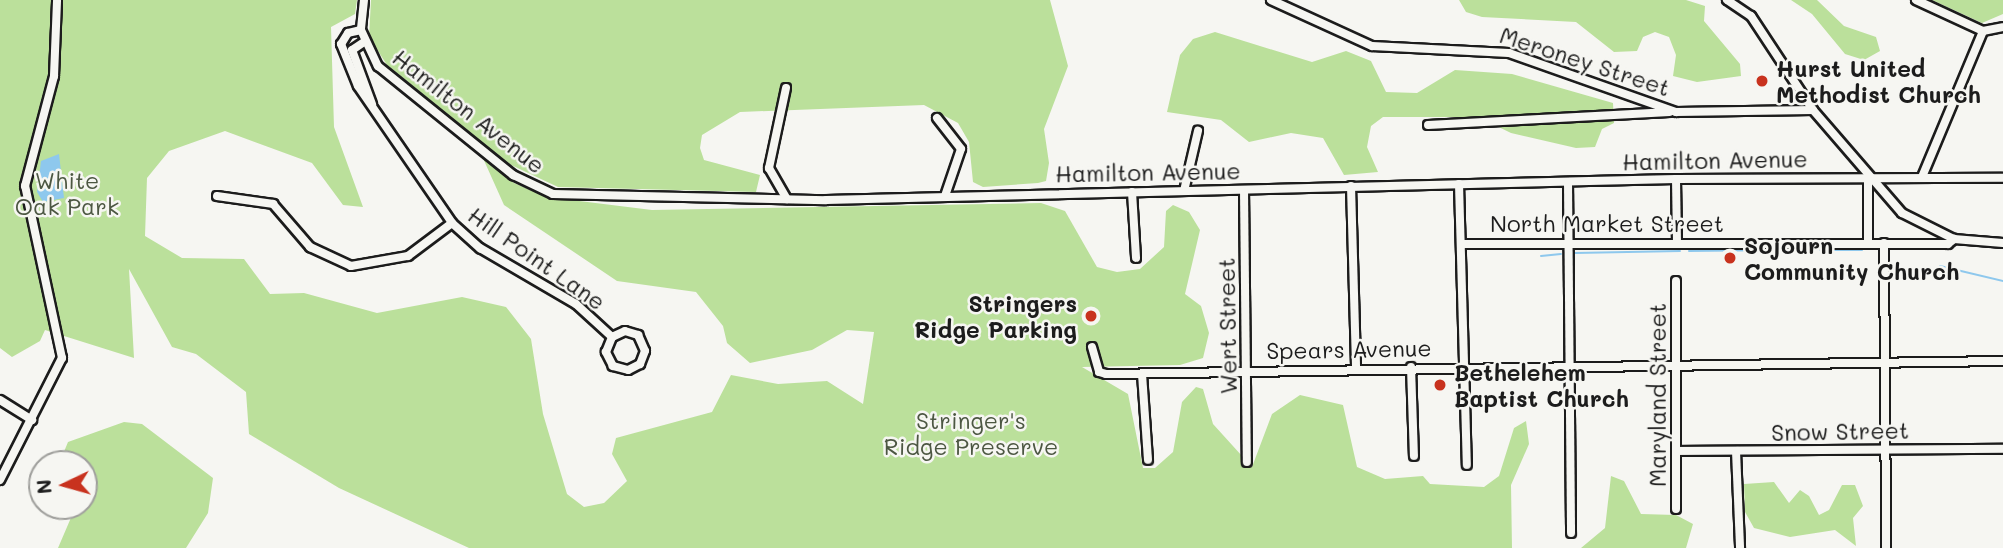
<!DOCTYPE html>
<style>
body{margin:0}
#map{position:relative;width:2003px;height:548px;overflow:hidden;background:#f6f6f2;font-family:Mali,sans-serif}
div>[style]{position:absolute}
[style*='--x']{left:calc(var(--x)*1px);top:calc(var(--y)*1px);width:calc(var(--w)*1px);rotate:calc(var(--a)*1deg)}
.green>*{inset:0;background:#bbe09b}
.water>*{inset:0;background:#8ec8ed}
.stream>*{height:2px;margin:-1px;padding:0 1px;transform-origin:1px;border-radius:1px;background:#8ec8ed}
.roads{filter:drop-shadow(2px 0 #1c1c1c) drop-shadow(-2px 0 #1c1c1c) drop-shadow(0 2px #1c1c1c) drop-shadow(0 -2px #1c1c1c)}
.minor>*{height:8px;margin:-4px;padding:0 4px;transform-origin:4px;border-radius:4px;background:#f6f6f2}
.dots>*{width:19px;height:19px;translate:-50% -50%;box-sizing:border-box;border:4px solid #f6f6f2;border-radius:50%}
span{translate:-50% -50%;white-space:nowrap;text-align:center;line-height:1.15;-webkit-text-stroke:5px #f6f6f2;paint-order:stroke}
.street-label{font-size:23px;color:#1c1c1c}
.poi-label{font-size:23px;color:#1c1c1c;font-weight:700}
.left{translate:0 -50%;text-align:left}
.right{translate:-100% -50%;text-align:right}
.park-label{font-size:23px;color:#4c5742}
.north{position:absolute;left:28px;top:450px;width:70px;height:70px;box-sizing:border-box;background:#f6f6f2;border:2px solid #9f9f9c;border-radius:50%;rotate:265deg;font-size:19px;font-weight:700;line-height:28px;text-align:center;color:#1c1c1c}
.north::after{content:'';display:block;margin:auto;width:24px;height:32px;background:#c8321e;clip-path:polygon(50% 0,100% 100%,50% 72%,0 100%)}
</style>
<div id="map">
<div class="green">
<i style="clip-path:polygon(0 0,357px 0,355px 14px,331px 27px,334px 127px,363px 207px,343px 205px,312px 163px,225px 131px,169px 151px,147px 178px,145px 236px,182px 258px,244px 259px,270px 294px,304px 293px,377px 313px,462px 297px,506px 307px,531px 339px,543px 414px,567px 494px,584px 507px,604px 503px,627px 481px,612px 454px,616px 438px,712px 412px,731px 375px,778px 384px,827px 381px,863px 404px,874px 332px,847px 330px,812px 350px,750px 363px,727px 343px,723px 326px,696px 292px,617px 281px,504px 205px,482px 156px,514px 183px,547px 197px,652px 210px,1041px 203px,1065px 211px,1097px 267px,1117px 272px,1140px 269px,1164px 247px,1166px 211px,1173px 205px,1189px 212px,1200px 230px,1185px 294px,1201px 306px,1209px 333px,1203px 358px,1180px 365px,1082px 367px,1128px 394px,1143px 468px,1155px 468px,1173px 452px,1182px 402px,1196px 387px,1203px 389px,1213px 424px,1252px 467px,1272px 414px,1300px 395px,1343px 405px,1357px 467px,1385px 479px,1423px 476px,1430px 484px,1484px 487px,1499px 476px,1514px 428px,1526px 421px,1529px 444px,1511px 485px,1512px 548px,469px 548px,339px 488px,249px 434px,246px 392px,196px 354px,172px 347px,129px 269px,134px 358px,45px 330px,40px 341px,12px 357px,0 348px)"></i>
<i style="clip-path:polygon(371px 0,1050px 0,1068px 66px,1044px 129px,1049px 163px,1046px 181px,1038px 183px,983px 187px,973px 182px,969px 142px,958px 123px,924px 105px,740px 112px,702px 135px,700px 148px,704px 160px,760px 175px,756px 192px,558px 187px,509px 164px,387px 65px,369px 37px)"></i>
<i style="clip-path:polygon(1459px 0,1686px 0,1705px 6px,1704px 21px,1740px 64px,1741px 76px,1697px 82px,1673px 76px,1676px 55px,1669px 37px,1655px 32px,1643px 37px,1637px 51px,1614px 52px,1576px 22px,1482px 17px,1466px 12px)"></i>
<i style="clip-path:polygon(1791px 0,1817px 0,1844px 26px,1876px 37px,1880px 51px,1864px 60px,1845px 54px,1812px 14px)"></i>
<i style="clip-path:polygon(1932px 0,2003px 0,2003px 14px,1982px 23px)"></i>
<i style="clip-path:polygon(1215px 32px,1312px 62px,1346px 51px,1371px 61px,1386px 92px,1417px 93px,1455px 70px,1512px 74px,1613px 103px,1614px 123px,1602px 129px,1595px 147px,1576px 148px,1511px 133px,1478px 117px,1383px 117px,1371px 126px,1367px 147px,1378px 172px,1344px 175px,1323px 138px,1291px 133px,1249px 142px,1221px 120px,1167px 112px,1180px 55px,1193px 39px)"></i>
<i style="clip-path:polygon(124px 422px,142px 424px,213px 478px,208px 513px,186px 548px,58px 548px,76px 506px,84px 506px,84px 464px,61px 459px,68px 442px)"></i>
<i style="clip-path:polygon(1611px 476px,1624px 481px,1641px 514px,1676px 515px,1693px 524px,1686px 548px,1581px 548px,1605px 528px)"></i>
<i style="clip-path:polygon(1774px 482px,1789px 503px,1800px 490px,1809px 496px,1819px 515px,1829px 510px,1842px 485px,1855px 485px,1863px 506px,1853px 518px,1856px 546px,1835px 530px,1790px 537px,1754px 528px,1745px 512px,1744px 484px)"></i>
</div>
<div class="water">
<i style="clip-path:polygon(59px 154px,64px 198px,43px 202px,37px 192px,41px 161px)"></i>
</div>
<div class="stream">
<i style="--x:1794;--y:250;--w:17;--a:0"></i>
<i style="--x:1820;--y:250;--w:42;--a:0"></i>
<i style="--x:1689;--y:251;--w:96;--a:-0.6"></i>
<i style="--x:1575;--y:253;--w:105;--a:-1.1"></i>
<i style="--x:1541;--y:256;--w:20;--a:-6"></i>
<i style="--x:1940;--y:266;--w:65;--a:13.4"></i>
</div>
<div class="roads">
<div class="minor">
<i style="--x:364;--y:0;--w:30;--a:96"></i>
<i style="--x:361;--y:30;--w:40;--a:65"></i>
<i style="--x:378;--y:66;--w:174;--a:38.9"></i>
<i style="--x:513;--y:175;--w:44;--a:25.4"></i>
<i style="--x:553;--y:194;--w:273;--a:1.3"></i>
<i style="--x:826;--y:200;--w:850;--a:-1.42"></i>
<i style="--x:1676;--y:179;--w:327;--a:-0.2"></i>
<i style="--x:1271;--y:0;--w:111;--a:24.5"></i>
<i style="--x:1372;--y:46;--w:137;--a:2.9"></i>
<i style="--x:1509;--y:53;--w:177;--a:19.5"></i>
<i style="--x:1676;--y:112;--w:137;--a:-0.8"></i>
<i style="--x:1727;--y:0;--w:29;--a:34"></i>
<i style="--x:1751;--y:16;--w:113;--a:56.6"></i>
<i style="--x:1813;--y:110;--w:136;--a:49.2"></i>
<i style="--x:1902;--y:213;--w:58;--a:26.6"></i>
<i style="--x:1954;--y:239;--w:49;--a:4.7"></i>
<i style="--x:1916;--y:0;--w:74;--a:24.8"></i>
<i style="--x:1983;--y:31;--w:20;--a:-11"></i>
<i style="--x:361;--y:30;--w:13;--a:167"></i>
<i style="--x:348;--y:33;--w:13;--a:122"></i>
<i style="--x:341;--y:44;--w:45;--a:68"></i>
<i style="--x:358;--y:86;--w:166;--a:55.5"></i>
<i style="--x:452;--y:223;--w:38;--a:42"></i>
<i style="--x:480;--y:248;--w:111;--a:30.3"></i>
<i style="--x:576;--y:304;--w:49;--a:42.5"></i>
<i style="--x:612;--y:337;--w:14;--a:-25"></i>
<i style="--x:625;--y:331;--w:14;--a:17"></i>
<i style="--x:638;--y:335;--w:17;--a:66"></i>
<i style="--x:645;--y:351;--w:14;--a:111"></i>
<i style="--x:640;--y:364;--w:13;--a:153"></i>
<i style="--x:628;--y:370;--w:16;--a:-165"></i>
<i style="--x:613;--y:366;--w:16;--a:-117"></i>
<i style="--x:606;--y:352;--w:16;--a:-68"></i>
<i style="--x:364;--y:42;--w:14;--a:146"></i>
<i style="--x:352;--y:50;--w:58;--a:69.7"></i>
<i style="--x:786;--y:88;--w:82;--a:102"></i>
<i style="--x:769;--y:168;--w:36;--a:60"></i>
<i style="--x:937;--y:118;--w:39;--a:52"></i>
<i style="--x:961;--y:149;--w:50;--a:108.8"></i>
<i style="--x:1428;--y:125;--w:242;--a:-3.1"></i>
<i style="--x:1922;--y:177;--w:158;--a:-67.3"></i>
<i style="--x:1676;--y:179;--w:62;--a:89.1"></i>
<i style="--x:1568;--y:183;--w:350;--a:89.5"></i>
<i style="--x:1459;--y:184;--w:281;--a:88.4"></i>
<i style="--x:1351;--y:186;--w:181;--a:88.4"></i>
<i style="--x:1244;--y:190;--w:272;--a:89.4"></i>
<i style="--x:1184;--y:191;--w:62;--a:-76.9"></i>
<i style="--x:1132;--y:192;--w:66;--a:86.5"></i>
<i style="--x:217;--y:196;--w:57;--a:8.1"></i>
<i style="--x:273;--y:204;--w:57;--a:49.3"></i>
<i style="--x:310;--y:247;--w:45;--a:24.9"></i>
<i style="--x:351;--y:266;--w:58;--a:-10"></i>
<i style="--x:408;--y:256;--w:55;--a:-36.9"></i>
<i style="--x:1868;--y:243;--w:67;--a:-90"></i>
<i style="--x:1884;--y:243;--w:305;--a:89.6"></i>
<i style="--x:1461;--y:244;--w:487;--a:0"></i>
<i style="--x:1948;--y:244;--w:8;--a:-40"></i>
<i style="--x:1092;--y:347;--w:26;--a:74"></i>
<i style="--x:1099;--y:372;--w:7;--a:16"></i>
<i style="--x:1106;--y:374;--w:897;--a:-0.83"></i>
<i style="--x:1411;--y:367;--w:89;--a:88.1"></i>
<i style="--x:1142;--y:374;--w:86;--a:86"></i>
<i style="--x:0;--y:400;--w:38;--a:32"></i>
<i style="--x:1677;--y:451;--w:326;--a:-0.4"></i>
<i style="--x:1736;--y:451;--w:97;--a:87.6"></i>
<i style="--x:0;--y:480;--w:137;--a:-63.1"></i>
<i style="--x:62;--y:358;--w:176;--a:-102.1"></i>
<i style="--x:25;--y:186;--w:114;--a:-75.2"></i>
<i style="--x:54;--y:76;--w:76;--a:-87.7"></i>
<i style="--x:1676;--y:509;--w:228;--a:-90"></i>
</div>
</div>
<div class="dots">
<i style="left:1762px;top:81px;background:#c8321e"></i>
<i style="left:1730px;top:258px;background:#c8321e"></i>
<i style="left:1091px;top:316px;background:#c8321e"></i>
<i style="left:1440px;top:385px;background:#c8321e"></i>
</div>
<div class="street-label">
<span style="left:1585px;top:61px;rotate:18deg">Meroney Street</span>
<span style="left:469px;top:111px;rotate:38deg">Hamilton Avenue</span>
<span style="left:1715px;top:160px;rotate:-1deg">Hamilton Avenue</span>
<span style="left:1148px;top:172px;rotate:-1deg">Hamilton Avenue</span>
<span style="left:1607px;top:223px">North Market Street</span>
<span style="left:537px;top:258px;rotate:35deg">Hill Point Lane</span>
<span style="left:1227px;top:326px;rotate:-91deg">Wert Street</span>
<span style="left:1349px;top:349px;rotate:-1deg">Spears Avenue</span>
<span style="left:1657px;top:395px;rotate:-90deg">Maryland Street</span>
<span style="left:1840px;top:431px;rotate:-1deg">Snow Street</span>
</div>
<div class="poi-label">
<span class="left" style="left:1776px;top:81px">Hurst United<br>Methodist Church</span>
<span class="left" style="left:1744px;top:258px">Sojourn<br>Community Church</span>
<span class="right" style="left:1077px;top:316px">Stringers<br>Ridge Parking</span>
<span class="left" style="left:1454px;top:385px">Bethelehem<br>Baptist Church</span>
</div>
<div class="park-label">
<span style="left:67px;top:193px">White<br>Oak Park</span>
<span style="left:971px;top:433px">Stringer's<br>Ridge Preserve</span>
</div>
<div class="north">N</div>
</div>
